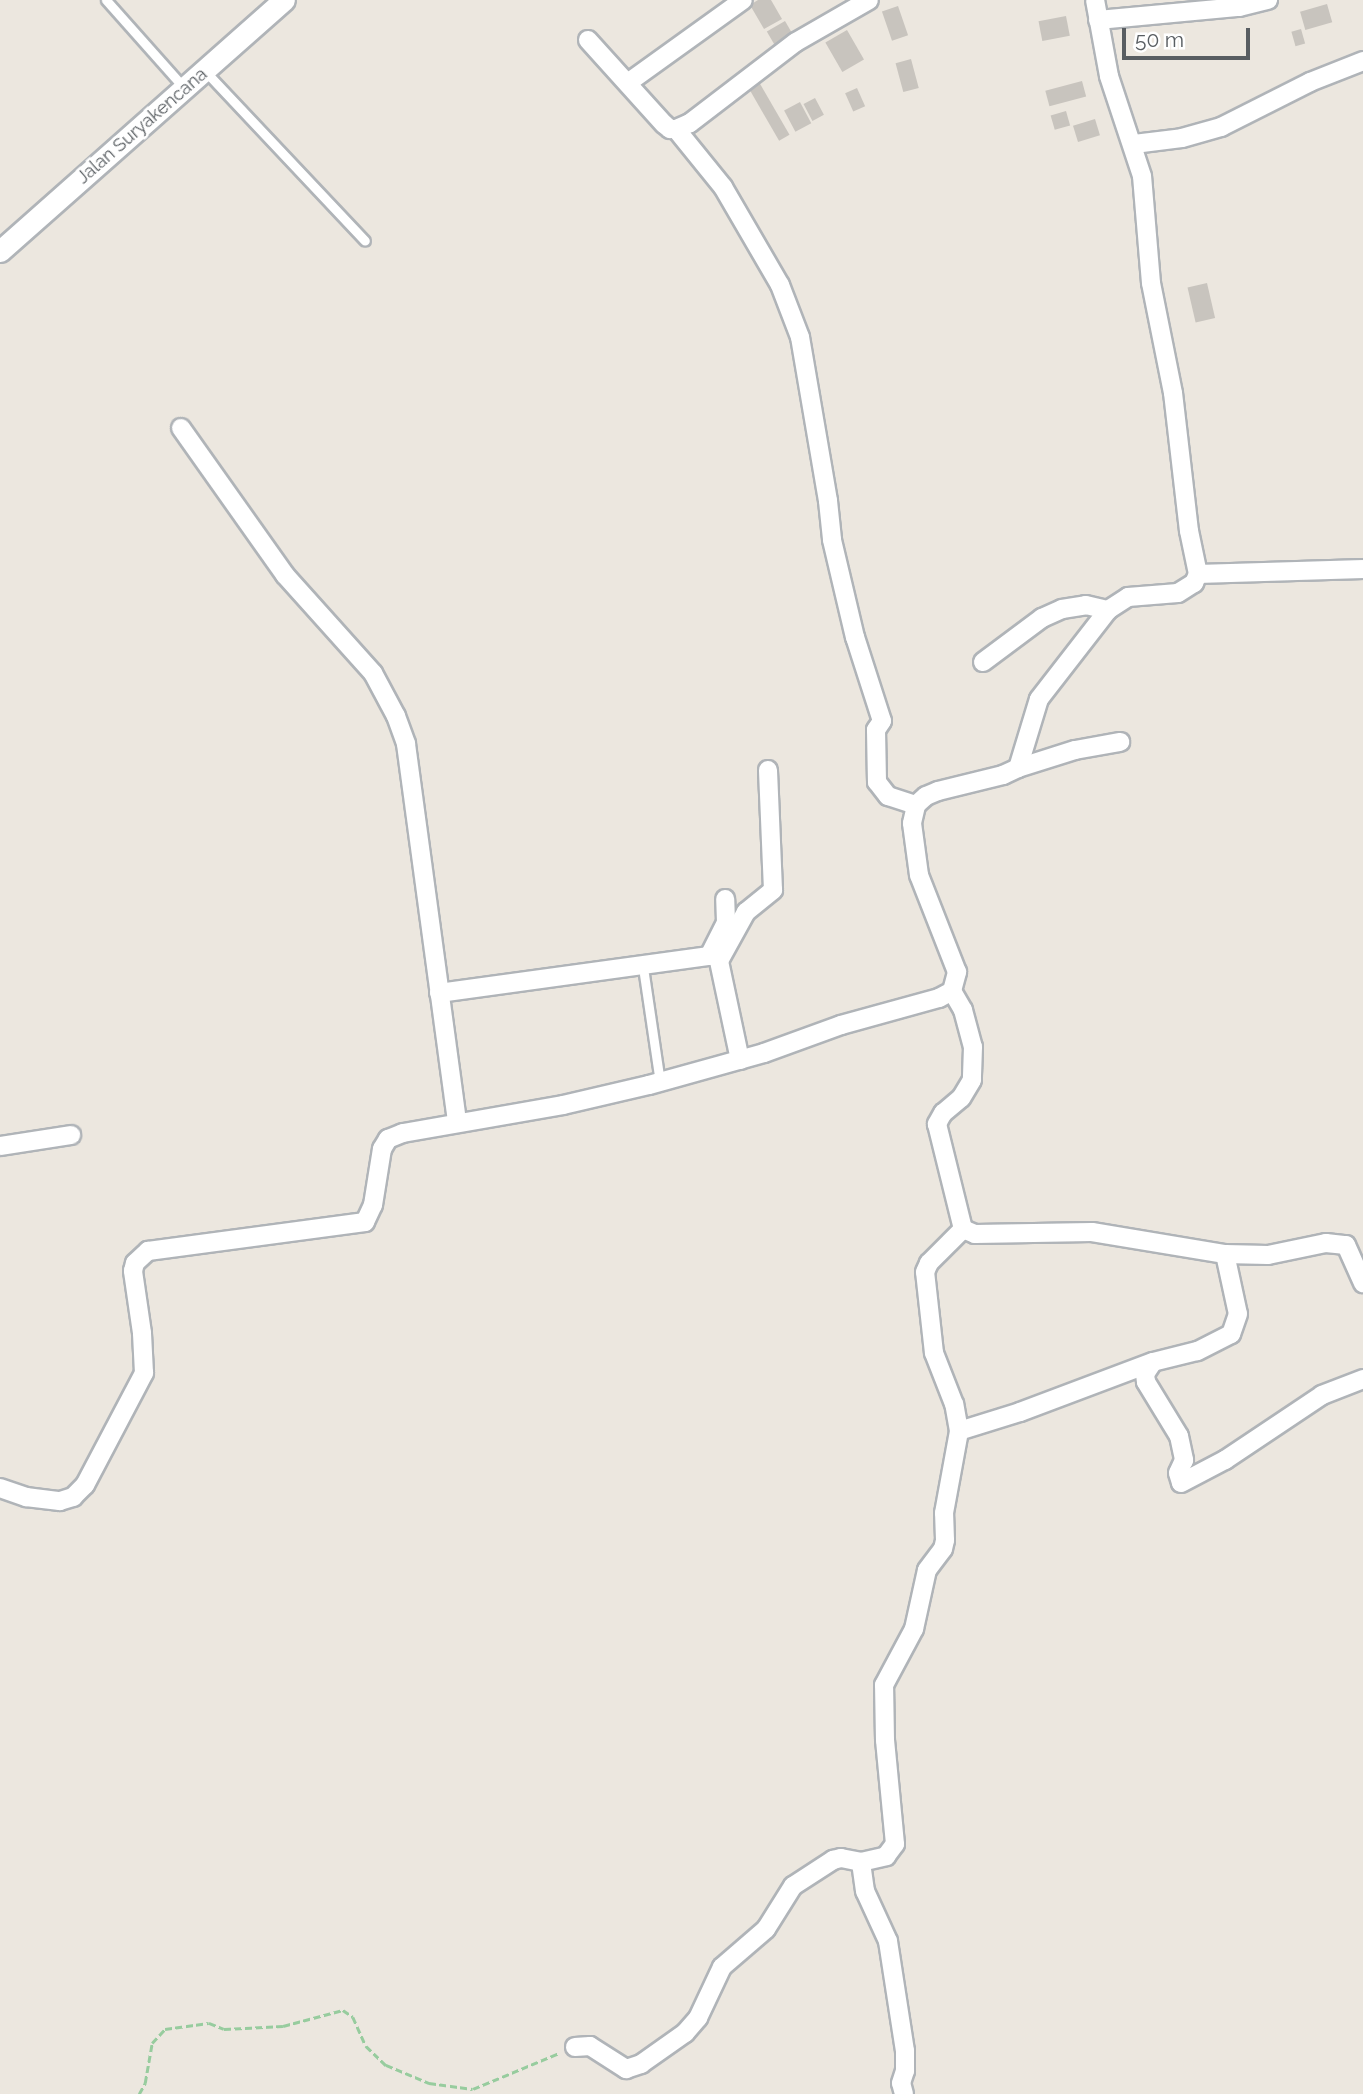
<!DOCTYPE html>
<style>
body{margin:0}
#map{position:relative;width:1363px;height:2094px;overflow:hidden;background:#ece7df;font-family:Raleway,sans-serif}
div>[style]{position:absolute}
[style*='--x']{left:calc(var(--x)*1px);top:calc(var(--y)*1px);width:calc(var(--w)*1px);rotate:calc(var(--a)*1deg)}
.building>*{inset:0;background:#c8c4be;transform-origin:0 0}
.path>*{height:2.5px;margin-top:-1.25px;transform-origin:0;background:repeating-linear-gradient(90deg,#97cc9e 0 7px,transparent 0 10.5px)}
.roads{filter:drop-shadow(2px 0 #b0b4b8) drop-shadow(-2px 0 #b0b4b8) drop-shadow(0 2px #b0b4b8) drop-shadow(0 -2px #b0b4b8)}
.service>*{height:9px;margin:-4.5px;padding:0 4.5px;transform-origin:4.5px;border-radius:4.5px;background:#fff}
.minor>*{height:18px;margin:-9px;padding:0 9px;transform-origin:9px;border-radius:9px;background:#fff}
.tertiary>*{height:21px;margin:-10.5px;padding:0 10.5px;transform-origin:10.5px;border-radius:10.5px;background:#fff}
span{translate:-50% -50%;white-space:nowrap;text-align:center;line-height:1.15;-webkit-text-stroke:5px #fff;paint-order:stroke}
.street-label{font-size:18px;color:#585d61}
.scale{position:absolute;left:1122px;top:28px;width:128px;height:32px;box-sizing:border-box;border:4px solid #585d61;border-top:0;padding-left:9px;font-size:21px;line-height:24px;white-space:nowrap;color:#585d61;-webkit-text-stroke:5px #fff;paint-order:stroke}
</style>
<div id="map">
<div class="building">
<i style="clip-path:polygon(758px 0,771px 0,782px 19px,764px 29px,750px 5px)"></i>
<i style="left:1327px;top:4px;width:19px;height:28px;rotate:74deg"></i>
<i style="left:898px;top:6px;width:31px;height:17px;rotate:71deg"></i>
<i style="left:1066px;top:16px;width:20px;height:28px;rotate:79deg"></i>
<i style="left:785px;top:21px;width:20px;height:21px;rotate:60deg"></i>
<i style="left:1301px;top:29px;width:15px;height:10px;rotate:74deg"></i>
<i style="left:847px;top:30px;width:34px;height:25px;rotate:60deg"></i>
<i style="left:911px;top:59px;width:30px;height:16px;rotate:75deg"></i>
<i style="left:1082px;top:81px;width:16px;height:38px;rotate:75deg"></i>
<i style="left:759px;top:82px;width:61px;height:12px;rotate:60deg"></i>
<i style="left:857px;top:88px;width:20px;height:13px;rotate:66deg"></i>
<i style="left:815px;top:98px;width:19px;height:13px;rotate:62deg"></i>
<i style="left:800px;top:102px;width:24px;height:18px;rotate:62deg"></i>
<i style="left:1066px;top:111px;width:15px;height:16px;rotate:74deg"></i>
<i style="left:1095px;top:119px;width:17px;height:23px;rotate:73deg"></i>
<i style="left:1207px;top:283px;width:36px;height:20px;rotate:77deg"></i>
</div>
<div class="path">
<i style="--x:139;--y:2094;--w:13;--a:-61"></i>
<i style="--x:145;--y:2083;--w:41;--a:-80.1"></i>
<i style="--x:152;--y:2043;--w:19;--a:-47"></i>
<i style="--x:165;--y:2029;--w:44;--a:-7.8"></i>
<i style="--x:209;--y:2023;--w:16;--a:22"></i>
<i style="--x:224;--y:2029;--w:59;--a:-2.9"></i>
<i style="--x:283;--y:2026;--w:62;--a:-14.9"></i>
<i style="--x:343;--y:2010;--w:12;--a:35"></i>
<i style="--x:353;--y:2017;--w:32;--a:66"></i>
<i style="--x:366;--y:2046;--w:28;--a:44"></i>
<i style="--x:386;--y:2065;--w:47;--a:22.7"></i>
<i style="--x:429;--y:2083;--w:44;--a:7.8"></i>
<i style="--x:473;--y:2089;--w:93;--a:-22.7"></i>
</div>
<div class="roads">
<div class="service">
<i style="--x:106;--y:0;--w:118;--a:48.4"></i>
<i style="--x:205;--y:71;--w:233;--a:46.7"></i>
<i style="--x:644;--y:974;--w:109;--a:81.6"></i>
</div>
<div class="minor">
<i style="--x:1098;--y:20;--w:142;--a:-5.3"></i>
<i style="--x:1239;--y:7;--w:30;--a:-14"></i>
<i style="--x:588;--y:40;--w:113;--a:47.9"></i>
<i style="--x:664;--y:124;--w:8;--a:40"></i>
<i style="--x:670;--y:129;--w:6;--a:0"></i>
<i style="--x:676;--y:129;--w:15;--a:-23"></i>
<i style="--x:690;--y:123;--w:133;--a:-37.4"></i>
<i style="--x:796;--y:42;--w:84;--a:-29.9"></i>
<i style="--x:629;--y:82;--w:140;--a:-35.7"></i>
<i style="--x:676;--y:129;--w:75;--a:51"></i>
<i style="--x:723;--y:187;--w:113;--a:59.8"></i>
<i style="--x:780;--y:285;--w:56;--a:69"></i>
<i style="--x:800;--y:337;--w:166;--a:80.3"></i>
<i style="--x:828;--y:501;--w:39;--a:84"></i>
<i style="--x:832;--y:540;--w:100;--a:76.7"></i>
<i style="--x:855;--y:637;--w:88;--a:72.2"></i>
<i style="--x:882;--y:721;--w:11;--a:124"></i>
<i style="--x:876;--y:730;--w:52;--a:88.9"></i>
<i style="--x:877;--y:782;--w:18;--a:52"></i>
<i style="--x:888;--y:796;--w:29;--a:18"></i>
<i style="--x:1134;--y:144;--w:48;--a:-7.1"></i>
<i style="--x:1182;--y:138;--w:41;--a:-15.8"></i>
<i style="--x:1221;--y:127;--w:100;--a:-26.8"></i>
<i style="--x:1310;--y:82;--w:57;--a:-21.6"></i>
<i style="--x:181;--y:428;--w:180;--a:54.7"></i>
<i style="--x:285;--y:575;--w:132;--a:48.1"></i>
<i style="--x:373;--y:673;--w:49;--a:61.9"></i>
<i style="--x:396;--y:716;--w:30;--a:70"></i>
<i style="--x:406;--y:744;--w:382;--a:82.3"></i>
<i style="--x:1198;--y:574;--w:165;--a:-1.7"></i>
<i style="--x:983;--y:662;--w:74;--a:-36.7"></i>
<i style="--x:1042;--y:618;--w:22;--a:-24"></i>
<i style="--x:1062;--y:609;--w:24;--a:-9"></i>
<i style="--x:1086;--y:605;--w:23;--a:13"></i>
<i style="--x:1018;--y:768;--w:60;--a:-17.5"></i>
<i style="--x:1075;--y:750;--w:46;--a:-10.1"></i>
<i style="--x:952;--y:991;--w:22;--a:60"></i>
<i style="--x:963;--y:1010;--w:38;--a:75"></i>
<i style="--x:973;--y:1047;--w:33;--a:92"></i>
<i style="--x:972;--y:1080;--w:21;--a:121"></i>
<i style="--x:961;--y:1098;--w:23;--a:140"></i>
<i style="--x:943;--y:1113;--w:13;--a:119"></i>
<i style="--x:937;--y:1124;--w:108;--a:76.1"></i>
<i style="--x:963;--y:1229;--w:13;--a:23"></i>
<i style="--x:975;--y:1234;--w:117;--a:-1"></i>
<i style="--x:1092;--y:1232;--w:135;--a:9.4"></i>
<i style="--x:1225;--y:1254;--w:43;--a:1.3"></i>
<i style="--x:1268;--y:1255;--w:59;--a:-11.7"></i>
<i style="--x:1326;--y:1243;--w:20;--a:6"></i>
<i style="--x:1346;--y:1245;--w:42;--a:65.9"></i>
<i style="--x:439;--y:993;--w:273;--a:-7.8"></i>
<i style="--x:709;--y:956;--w:38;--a:-63"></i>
<i style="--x:726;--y:922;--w:23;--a:-92"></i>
<i style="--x:740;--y:1060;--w:101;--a:-102"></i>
<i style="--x:719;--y:961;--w:56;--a:-61.1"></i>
<i style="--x:746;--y:912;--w:35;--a:-39"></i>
<i style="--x:773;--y:890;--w:120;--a:-92.4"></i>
<i style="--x:0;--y:1146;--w:72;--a:-8.8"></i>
<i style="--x:1225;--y:1254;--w:61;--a:77.8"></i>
<i style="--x:1238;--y:1314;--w:21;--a:109"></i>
<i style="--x:1231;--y:1334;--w:38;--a:153"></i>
<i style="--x:1197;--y:1351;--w:45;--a:166"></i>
<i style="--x:1153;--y:1362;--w:14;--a:124"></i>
<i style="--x:1145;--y:1374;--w:8;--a:83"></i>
<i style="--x:1146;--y:1382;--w:63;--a:58.6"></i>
<i style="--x:1179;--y:1436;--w:25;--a:78"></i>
<i style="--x:1184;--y:1460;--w:14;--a:115"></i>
<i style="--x:1178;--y:1473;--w:10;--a:73"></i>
<i style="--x:1181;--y:1483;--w:50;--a:-27.6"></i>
<i style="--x:1225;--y:1460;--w:117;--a:-33.8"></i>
<i style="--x:1322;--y:1395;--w:44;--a:-21.3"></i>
<i style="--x:959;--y:1431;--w:64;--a:-17.3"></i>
<i style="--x:1020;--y:1412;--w:142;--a:-20.6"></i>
<i style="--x:0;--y:1488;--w:28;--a:19"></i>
<i style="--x:26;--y:1497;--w:34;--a:7"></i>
<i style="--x:60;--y:1501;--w:14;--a:-17"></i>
<i style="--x:73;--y:1497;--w:17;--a:-45"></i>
<i style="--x:85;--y:1485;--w:127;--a:-62.2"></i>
<i style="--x:144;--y:1373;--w:40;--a:-92.9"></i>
<i style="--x:142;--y:1333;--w:63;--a:-98.3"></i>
<i style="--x:133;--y:1271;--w:8;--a:-76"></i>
<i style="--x:135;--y:1263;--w:18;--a:-43"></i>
<i style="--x:148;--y:1251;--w:219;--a:-7.6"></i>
<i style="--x:365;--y:1222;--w:19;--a:-65"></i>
<i style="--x:373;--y:1205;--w:57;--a:-80.9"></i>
<i style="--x:382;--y:1149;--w:12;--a:-59"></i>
<i style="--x:388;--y:1139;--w:16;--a:-22"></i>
<i style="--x:403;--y:1133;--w:162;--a:-9.9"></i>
<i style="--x:563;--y:1105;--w:88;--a:-13.1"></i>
<i style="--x:649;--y:1085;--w:119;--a:-15.5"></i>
<i style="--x:764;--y:1053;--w:82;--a:-20"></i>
<i style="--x:841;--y:1025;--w:102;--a:-15.4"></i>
<i style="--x:939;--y:998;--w:15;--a:-28"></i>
<i style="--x:952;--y:991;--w:20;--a:-75"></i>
<i style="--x:957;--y:972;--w:104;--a:-111.4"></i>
<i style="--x:919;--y:875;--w:52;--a:-97.7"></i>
<i style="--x:912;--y:823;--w:18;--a:-77"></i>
<i style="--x:916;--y:805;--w:13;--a:-42"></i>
<i style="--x:926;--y:796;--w:13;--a:-23"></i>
<i style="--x:938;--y:791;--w:67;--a:-13.8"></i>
<i style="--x:1003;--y:775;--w:17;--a:-25"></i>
<i style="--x:1018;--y:768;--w:72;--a:-73.1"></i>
<i style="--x:1039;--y:699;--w:113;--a:-52.2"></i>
<i style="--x:1108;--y:610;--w:24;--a:-33"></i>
<i style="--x:1128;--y:597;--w:50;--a:-4.6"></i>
<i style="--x:1178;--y:593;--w:19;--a:-32"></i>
<i style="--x:1194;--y:583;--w:10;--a:-66"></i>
<i style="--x:1198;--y:574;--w:44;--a:-101.8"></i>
<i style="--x:1189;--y:531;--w:139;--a:-96.6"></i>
<i style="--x:1173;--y:393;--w:112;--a:-101.3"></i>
<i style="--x:1151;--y:283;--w:107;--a:-94.8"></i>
<i style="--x:1142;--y:176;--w:105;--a:-108.3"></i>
<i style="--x:1109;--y:76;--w:77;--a:-100.4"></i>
<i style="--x:575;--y:2047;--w:15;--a:-4"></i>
<i style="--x:590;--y:2046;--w:43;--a:32.6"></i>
<i style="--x:626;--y:2069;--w:16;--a:-18"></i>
<i style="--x:641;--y:2064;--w:54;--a:-35.2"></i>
<i style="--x:685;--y:2033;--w:20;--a:-49"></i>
<i style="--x:698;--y:2018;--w:56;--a:-64.8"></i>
<i style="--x:722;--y:1967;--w:58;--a:-40.8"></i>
<i style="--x:766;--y:1929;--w:51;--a:-57.9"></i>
<i style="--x:793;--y:1886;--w:48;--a:-33"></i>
<i style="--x:833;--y:1860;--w:8;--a:-14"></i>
<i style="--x:841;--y:1858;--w:20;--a:11"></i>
<i style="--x:904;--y:2094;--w:11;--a:-105"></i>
<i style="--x:901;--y:2083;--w:13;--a:-72"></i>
<i style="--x:905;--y:2071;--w:20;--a:-90"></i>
<i style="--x:905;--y:2051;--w:111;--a:-98.8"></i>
<i style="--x:888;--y:1941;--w:55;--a:-114.7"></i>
<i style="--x:865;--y:1891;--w:29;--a:-98"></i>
<i style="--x:861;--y:1862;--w:26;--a:-13"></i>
<i style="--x:886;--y:1856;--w:15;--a:-53"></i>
<i style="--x:895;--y:1844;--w:104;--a:-95.5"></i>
<i style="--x:885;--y:1740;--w:55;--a:-91"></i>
<i style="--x:884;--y:1685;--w:64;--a:-61.8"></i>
<i style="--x:914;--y:1629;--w:60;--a:-77.6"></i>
<i style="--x:927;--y:1570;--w:26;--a:-53"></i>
<i style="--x:943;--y:1549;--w:9;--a:-77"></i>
<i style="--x:945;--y:1540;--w:27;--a:-92"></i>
<i style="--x:944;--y:1513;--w:83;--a:-79.6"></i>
<i style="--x:959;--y:1431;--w:27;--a:-100"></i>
<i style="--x:954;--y:1404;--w:55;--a:-111.4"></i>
<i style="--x:934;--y:1353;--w:81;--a:-96.3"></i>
<i style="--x:925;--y:1272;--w:10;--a:-66"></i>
<i style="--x:929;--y:1263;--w:48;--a:-45"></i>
</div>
<div class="tertiary">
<i style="--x:0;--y:251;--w:379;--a:-41.5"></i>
</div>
</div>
<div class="street-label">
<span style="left:142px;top:126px;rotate:-41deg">Jalan Suryakencana</span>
</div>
<div class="scale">50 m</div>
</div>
